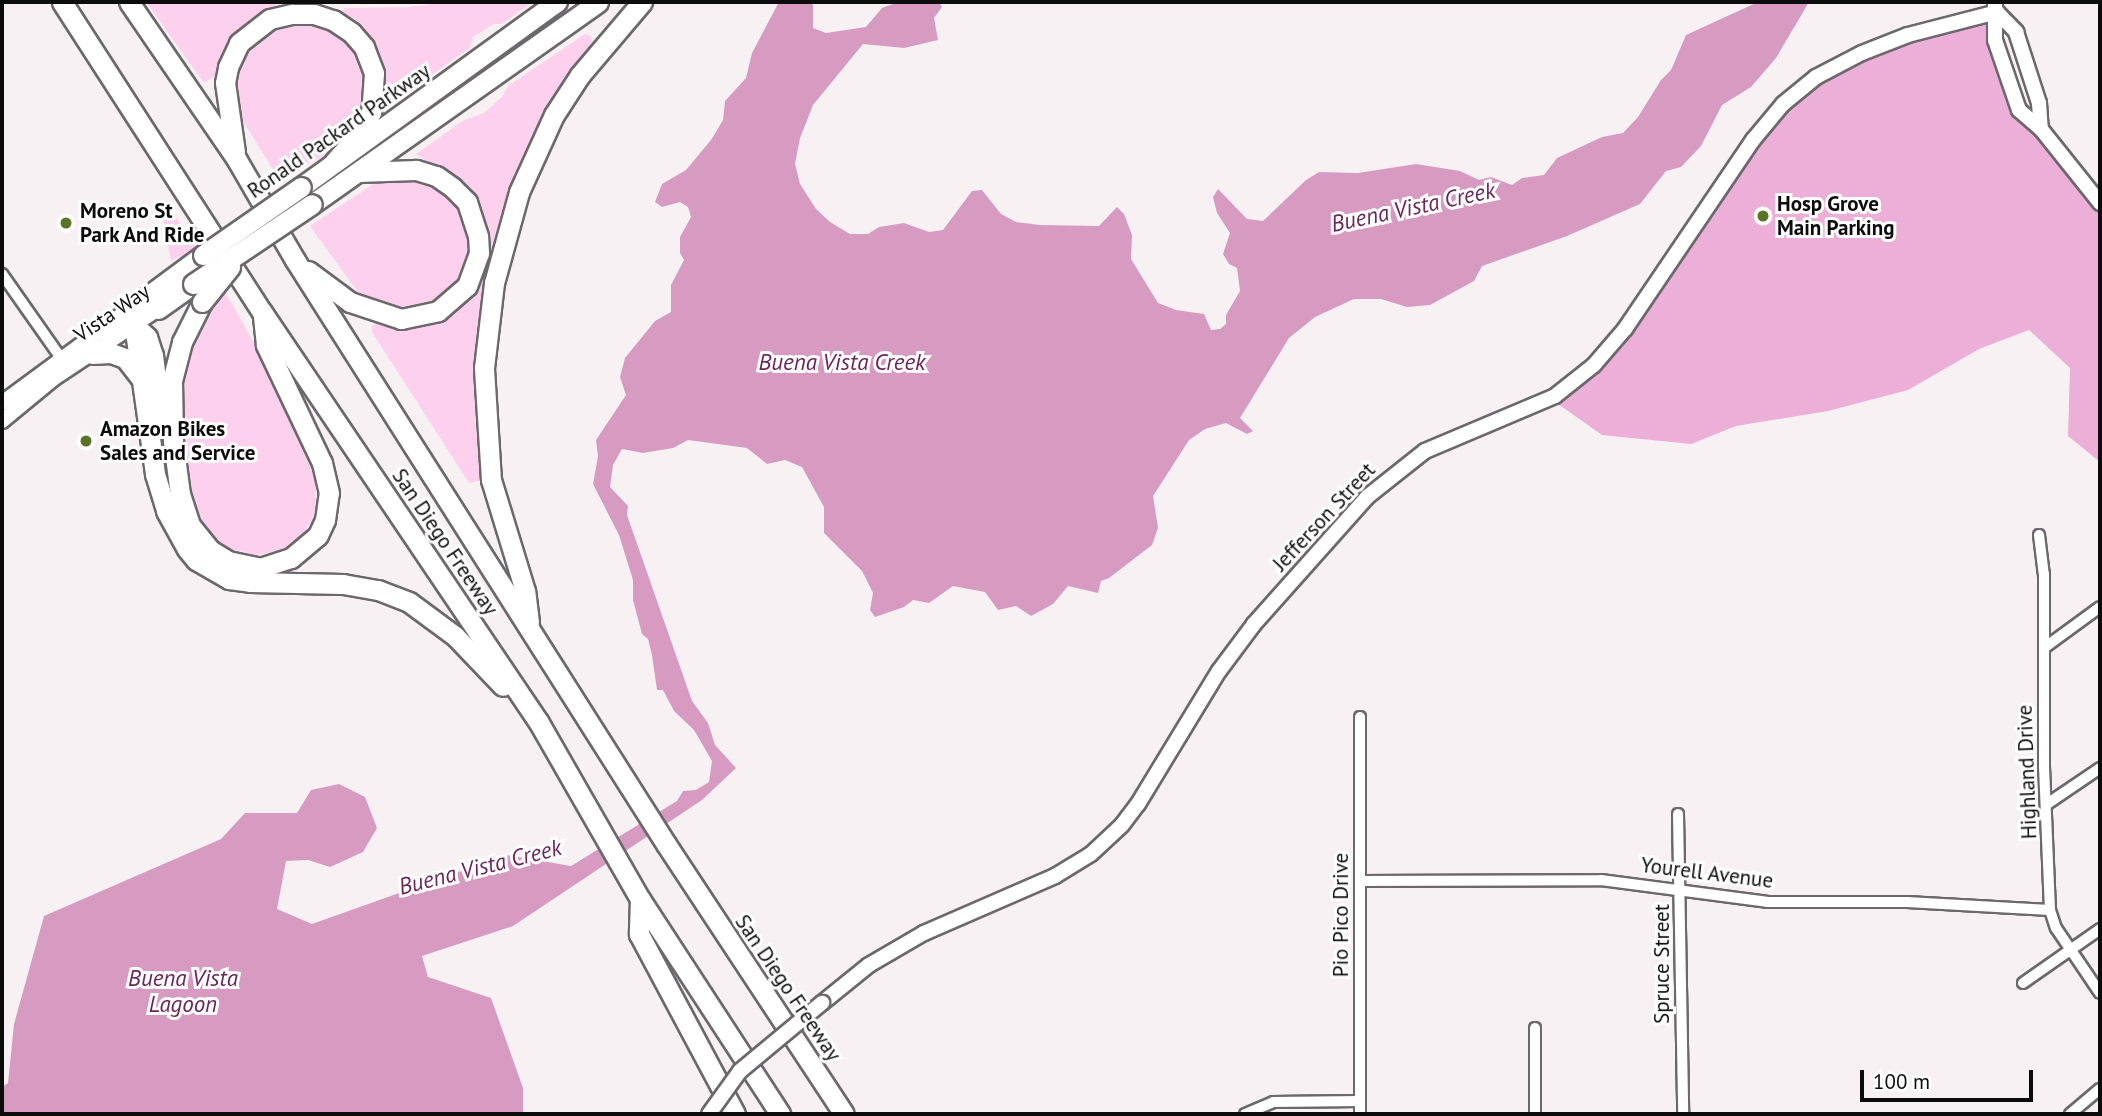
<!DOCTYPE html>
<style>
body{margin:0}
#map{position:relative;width:2102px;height:1116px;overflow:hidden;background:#f7f1f4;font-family:"PT Sans",sans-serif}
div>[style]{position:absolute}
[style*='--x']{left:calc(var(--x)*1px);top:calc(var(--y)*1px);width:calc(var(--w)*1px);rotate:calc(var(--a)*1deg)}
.green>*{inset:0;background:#fdd1ed}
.forest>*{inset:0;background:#ecafd7}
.water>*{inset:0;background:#d79bc2}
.roads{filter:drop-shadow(2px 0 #6c686b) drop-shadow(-2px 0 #6c686b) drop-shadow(0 2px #6c686b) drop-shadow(0 -2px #6c686b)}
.minor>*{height:10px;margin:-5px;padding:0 5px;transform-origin:5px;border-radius:5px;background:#fff}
.secondary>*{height:14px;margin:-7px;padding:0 7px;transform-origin:7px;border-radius:7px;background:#fff}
.motorway>*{height:19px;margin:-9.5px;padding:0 9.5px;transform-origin:9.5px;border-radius:9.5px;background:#fff}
.bridges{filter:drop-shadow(2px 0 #6c686b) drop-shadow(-2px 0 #6c686b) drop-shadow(0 2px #6c686b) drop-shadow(0 -2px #6c686b)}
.secondary-bridge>*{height:14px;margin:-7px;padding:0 7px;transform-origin:7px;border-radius:7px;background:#fff}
.motorway-bridge>*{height:19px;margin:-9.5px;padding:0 9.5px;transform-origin:9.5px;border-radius:9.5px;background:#fff}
.dots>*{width:19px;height:19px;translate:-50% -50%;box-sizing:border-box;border:4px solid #fff;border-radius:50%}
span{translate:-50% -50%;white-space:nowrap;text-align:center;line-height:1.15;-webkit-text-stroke:6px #fff;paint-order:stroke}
.street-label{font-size:21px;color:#0d0c0d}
.poi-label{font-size:21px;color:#0d0c0d;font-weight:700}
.left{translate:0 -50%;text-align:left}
.water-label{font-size:23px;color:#6b2558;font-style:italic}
.frame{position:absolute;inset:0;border:4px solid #0d0c0d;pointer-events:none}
.scale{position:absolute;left:1860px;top:1070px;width:173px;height:32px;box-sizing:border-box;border:4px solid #0d0c0d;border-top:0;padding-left:9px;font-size:21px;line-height:24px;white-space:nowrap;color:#0d0c0d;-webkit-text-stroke:5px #fff;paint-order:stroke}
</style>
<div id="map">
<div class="green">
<i style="clip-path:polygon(146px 2px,276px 2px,276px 8px,256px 15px,241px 27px,224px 50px,217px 75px,204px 83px)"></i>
<i style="clip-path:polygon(449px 2px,533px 2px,502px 24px,494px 24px,473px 37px,470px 48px,384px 108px,382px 73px,340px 16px,344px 8px,408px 7px)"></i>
<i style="clip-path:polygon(305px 21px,331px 27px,354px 47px,367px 76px,363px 115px,330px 151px,281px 182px,239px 115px,233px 92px,235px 72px,255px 39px,283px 23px)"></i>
<i style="clip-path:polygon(585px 34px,591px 36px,592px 44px,571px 73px,509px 204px,505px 203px,497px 230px,483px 288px,475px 352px,476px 428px,482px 480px,469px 483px,372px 332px,372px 326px,378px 321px,448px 314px,458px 307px,478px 280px,457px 181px,416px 154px,464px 120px,484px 113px,502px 97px,508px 86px)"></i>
<i style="clip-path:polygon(416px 177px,447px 191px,461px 209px,471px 238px,467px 269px,448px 297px,411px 313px,360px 295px,310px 226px,378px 181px)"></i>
<i style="clip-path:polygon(169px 206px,234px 307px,260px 354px,315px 478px,316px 507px,312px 520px,303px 534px,282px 550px,256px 555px,231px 549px,217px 540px,205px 527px,192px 496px,179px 392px,185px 364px,212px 312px,180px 256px,171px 261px,161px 208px)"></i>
</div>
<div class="forest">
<i style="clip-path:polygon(1992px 20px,2024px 110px,2076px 187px,2100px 209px,2100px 462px,2068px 436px,2070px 368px,2029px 330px,1979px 349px,1908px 390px,1828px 411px,1736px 426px,1691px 444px,1602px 435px,1558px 404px,1599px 371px,1637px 326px,1760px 140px,1797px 100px,1833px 75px,1873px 54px,1920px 37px)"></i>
</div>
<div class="water">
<i style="clip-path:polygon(779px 2px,810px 2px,813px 5px,813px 28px,826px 33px,866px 27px,882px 8px,893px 4px,939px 2px,942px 7px,934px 18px,938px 40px,904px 48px,863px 44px,813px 105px,800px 138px,795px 164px,800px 184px,816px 209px,830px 222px,850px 234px,868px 234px,879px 227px,904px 223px,929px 232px,943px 230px,972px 191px,982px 190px,1001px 214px,1016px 222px,1040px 225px,1099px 226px,1117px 207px,1124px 214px,1132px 235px,1131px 259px,1158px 303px,1176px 310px,1204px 314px,1211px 330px,1220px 329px,1226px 324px,1226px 315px,1240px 291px,1237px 268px,1229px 264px,1223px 254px,1230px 233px,1217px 213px,1213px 197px,1218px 189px,1247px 219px,1263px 221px,1306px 180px,1319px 172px,1358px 173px,1416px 164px,1460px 171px,1479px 180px,1491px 177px,1512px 185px,1522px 178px,1544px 175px,1557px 158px,1602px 137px,1623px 133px,1638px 117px,1661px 80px,1671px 70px,1686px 35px,1758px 2px,1809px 2px,1776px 58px,1751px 87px,1722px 105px,1701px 146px,1681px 167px,1666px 171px,1640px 204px,1567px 236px,1482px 266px,1474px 281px,1430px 305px,1407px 307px,1381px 299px,1354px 299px,1315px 317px,1289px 338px,1240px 418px,1253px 431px,1247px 434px,1226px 423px,1205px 429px,1189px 440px,1153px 496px,1158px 528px,1152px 545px,1109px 578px,1101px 581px,1098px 593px,1068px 586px,1053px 604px,1031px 616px,1016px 606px,998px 610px,985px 592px,953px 586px,929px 603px,913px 600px,904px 607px,875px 617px,870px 610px,873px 593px,862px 571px,824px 533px,824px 507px,802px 467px,785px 460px,767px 464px,747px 448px,688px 440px,673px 448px,643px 453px,622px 449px,613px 465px,610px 487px,628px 506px,627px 515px,692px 701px,708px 723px,715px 745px,736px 768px,702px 800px,513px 926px,422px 956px,428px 977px,491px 998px,523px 1088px,523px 1114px,2px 1114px,2px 1087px,8px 1083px,14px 1024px,44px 916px,221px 839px,245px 813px,297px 813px,311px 790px,339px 784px,365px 797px,377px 828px,363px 852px,330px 867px,308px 860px,286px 861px,277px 909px,312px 924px,506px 855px,571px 866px,677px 801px,683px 791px,696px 790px,709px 782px,712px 761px,694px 730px,674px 711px,663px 690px,657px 690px,652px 655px,648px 639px,642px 634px,633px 600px,633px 580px,619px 535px,593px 484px,598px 456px,596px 440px,626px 395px,620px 377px,625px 358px,655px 321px,671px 312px,671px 285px,684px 260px,680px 253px,680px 237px,691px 217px,688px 207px,680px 202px,662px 207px,655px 202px,662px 184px,686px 170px,711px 140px,723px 120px,725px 101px,746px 78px,752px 53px)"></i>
</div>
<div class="roads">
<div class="minor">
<i style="--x:2;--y:274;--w:103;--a:54.9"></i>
<i style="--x:2039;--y:535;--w:39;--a:83"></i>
<i style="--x:2044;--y:574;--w:193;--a:90"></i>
<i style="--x:2044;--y:767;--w:143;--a:87.6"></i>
<i style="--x:2050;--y:910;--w:19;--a:72"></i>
<i style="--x:2056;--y:928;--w:78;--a:55.9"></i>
<i style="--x:2044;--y:648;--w:69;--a:-36.2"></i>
<i style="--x:1360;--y:717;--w:397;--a:90"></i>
<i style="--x:2047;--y:804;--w:64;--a:-34.2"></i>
<i style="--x:1678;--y:814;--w:300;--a:89"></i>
<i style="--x:1360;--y:881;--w:241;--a:-0.2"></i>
<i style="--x:1601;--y:880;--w:167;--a:7.5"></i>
<i style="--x:1767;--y:902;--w:140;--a:0"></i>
<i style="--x:1907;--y:902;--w:143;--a:3.2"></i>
<i style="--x:2023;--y:983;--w:94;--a:-35"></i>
<i style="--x:1535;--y:1028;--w:86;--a:90"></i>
<i style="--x:1245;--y:1114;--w:30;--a:-23"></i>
<i style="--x:1273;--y:1102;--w:87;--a:-0.7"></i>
<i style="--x:2070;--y:1114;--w:39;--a:-40"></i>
</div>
<div class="secondary">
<i style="--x:1995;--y:2;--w:38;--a:90"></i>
<i style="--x:1995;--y:40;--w:74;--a:71.1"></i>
<i style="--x:2019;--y:110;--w:29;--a:41"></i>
<i style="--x:2041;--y:129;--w:95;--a:51.4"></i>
<i style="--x:1997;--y:12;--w:28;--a:46"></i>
<i style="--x:2016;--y:32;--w:75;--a:72.1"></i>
<i style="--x:2039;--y:103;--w:26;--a:86"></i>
<i style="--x:2;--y:403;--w:170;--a:-36.4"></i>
<i style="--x:2;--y:421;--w:66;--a:-39.5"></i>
<i style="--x:53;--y:379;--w:126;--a:-33.7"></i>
<i style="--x:822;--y:1003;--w:60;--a:-39"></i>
<i style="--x:869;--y:965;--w:64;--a:-30.2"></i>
<i style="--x:924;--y:933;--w:143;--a:-23.5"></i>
<i style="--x:1055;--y:876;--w:42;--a:-31.4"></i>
<i style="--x:1091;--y:854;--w:42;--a:-43.1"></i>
<i style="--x:1122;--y:825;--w:26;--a:-53"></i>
<i style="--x:1138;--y:804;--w:156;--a:-58.7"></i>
<i style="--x:1219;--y:671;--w:59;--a:-53.3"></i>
<i style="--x:1254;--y:624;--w:170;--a:-48.3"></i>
<i style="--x:1367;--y:497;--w:74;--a:-38.4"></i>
<i style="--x:1425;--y:451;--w:141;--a:-22.9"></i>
<i style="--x:1555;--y:396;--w:50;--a:-38.5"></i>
<i style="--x:1594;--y:365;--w:48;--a:-49.3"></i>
<i style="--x:1625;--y:329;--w:228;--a:-55.9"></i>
<i style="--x:1753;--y:140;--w:47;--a:-50.2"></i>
<i style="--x:1783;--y:104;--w:43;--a:-39.3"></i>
<i style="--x:1816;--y:77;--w:52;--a:-27.6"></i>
<i style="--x:1862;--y:53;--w:49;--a:-21.4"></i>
<i style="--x:1908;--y:35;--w:92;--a:-14.5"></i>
</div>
<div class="motorway">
<i style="--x:62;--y:2;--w:369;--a:57.2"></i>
<i style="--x:262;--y:312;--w:493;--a:56"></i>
<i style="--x:538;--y:721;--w:205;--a:60.2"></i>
<i style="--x:640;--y:899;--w:257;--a:56.9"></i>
<i style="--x:129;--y:2;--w:191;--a:55.6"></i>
<i style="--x:237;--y:160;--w:116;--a:59.9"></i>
<i style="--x:295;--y:260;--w:692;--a:57.57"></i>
<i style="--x:666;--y:844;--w:323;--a:56.6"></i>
<i style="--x:235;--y:152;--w:70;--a:-98.2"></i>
<i style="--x:225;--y:83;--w:16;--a:-79"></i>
<i style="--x:228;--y:67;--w:26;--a:-65"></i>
<i style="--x:239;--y:43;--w:39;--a:-38"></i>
<i style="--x:270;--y:19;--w:23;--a:-13"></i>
<i style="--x:292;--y:14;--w:22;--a:0"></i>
<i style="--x:314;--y:14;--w:20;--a:18"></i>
<i style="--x:333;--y:20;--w:22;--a:34"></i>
<i style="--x:351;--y:32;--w:20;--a:49"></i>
<i style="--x:364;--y:47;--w:28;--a:69"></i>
<i style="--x:374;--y:73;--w:39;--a:94"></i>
<i style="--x:371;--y:112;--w:20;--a:114"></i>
<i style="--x:363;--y:130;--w:43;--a:132.2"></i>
<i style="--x:301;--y:187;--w:316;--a:-35.9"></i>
<i style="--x:312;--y:204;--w:350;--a:-35.2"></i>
<i style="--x:203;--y:255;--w:69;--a:143.3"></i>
<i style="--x:148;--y:296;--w:13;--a:138"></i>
<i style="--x:138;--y:305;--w:13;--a:113"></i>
<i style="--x:133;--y:317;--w:159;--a:82"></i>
<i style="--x:155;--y:474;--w:39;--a:73"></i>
<i style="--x:166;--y:511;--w:43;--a:61.1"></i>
<i style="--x:187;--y:549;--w:14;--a:51"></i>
<i style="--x:196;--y:560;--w:38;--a:30"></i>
<i style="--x:229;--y:579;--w:21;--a:8"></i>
<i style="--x:250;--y:582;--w:93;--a:1.2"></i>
<i style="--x:343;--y:584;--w:36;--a:10"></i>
<i style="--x:378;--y:590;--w:33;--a:21"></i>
<i style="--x:409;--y:602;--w:57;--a:36.5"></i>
<i style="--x:455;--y:636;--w:69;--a:46.2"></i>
<i style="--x:308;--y:271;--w:52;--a:36.4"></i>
<i style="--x:350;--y:302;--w:54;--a:18.4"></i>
<i style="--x:401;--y:319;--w:38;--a:-12"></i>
<i style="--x:438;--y:311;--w:38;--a:-41"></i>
<i style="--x:467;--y:286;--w:35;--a:-70"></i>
<i style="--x:479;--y:253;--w:17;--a:-93"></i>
<i style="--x:478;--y:236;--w:36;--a:-108"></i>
<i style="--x:467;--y:202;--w:21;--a:-135"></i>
<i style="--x:452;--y:187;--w:19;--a:-145"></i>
<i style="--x:436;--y:176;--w:21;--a:-163"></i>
<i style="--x:416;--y:170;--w:58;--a:178"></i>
<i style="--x:202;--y:302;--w:45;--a:116.6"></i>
<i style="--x:182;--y:342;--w:40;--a:104.4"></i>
<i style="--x:172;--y:381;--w:60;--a:89"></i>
<i style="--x:173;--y:441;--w:53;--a:82.5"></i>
<i style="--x:180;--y:494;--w:33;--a:72"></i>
<i style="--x:190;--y:525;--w:32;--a:51"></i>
<i style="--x:210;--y:550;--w:21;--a:31"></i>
<i style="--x:228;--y:561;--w:33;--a:12"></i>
<i style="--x:260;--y:568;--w:33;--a:-18"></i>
<i style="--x:291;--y:558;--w:35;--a:-40"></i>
<i style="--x:318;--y:535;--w:17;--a:-65"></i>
<i style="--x:325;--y:520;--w:27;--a:-82"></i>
<i style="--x:329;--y:493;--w:31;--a:-103"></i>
<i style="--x:322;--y:463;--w:131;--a:-115.4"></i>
<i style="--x:266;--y:345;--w:30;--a:-96"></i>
<i style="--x:158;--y:309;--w:43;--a:-35.5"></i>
<i style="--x:101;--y:328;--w:10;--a:-24"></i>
<i style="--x:110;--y:324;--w:24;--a:2"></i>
<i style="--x:134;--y:325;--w:18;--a:43"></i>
<i style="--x:147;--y:337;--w:19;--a:72"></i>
<i style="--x:153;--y:355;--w:64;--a:82.9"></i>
<i style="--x:92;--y:354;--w:19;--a:-3"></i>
<i style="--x:111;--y:353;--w:15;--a:20"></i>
<i style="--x:125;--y:358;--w:24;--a:52"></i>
<i style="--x:529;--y:622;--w:31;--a:-97"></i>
<i style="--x:525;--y:591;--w:116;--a:-107"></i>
<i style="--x:491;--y:480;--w:112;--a:-93.6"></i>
<i style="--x:484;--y:368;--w:86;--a:-83.3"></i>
<i style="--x:494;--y:283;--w:94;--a:-74.6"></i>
<i style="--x:519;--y:192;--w:85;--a:-65.6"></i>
<i style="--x:554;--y:115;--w:48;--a:-57"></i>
<i style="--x:580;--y:75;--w:96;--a:-49.7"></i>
<i style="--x:640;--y:899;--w:35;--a:92"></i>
<i style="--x:639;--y:934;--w:204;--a:61.9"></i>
</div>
</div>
<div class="bridges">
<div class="secondary-bridge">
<i style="--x:709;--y:1114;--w:53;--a:-54.2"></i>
<i style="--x:740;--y:1071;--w:107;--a:-39.7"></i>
</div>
<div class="motorway-bridge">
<i style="--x:203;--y:255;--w:119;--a:-34.8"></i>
<i style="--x:193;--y:284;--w:143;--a:-33.9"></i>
<i style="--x:202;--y:302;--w:45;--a:-51.3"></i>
</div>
</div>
<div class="dots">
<i style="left:1763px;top:216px;background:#5a7326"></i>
<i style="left:66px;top:223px;background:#5a7326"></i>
<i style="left:86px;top:441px;background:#5a7326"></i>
</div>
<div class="street-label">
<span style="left:339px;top:131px;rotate:-35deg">Ronald Packard Parkway</span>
<span style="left:112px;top:313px;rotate:-34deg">Vista Way</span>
<span style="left:1324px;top:517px;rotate:-47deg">Jefferson Street</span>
<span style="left:445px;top:542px;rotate:56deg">San Diego Freeway</span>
<span style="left:2027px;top:772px;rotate:-92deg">Highland Drive</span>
<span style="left:1707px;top:873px;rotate:7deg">Yourell Avenue</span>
<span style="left:1341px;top:915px;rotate:-90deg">Pio Pico Drive</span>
<span style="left:1662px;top:964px;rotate:-90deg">Spruce Street</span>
<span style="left:788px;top:988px;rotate:56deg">San Diego Freeway</span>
</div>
<div class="poi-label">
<span class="left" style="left:1777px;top:216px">Hosp Grove<br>Main Parking</span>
<span class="left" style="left:80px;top:223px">Moreno St<br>Park And Ride</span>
<span class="left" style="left:100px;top:441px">Amazon Bikes<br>Sales and Service</span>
</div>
<div class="water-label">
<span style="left:1413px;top:207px;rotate:-12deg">Buena Vista Creek</span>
<span style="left:842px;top:362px">Buena Vista Creek</span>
<span style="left:480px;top:867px;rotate:-14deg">Buena Vista Creek</span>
<span style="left:183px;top:991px">Buena Vista<br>Lagoon</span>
</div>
<div class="frame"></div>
<div class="scale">100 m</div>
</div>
